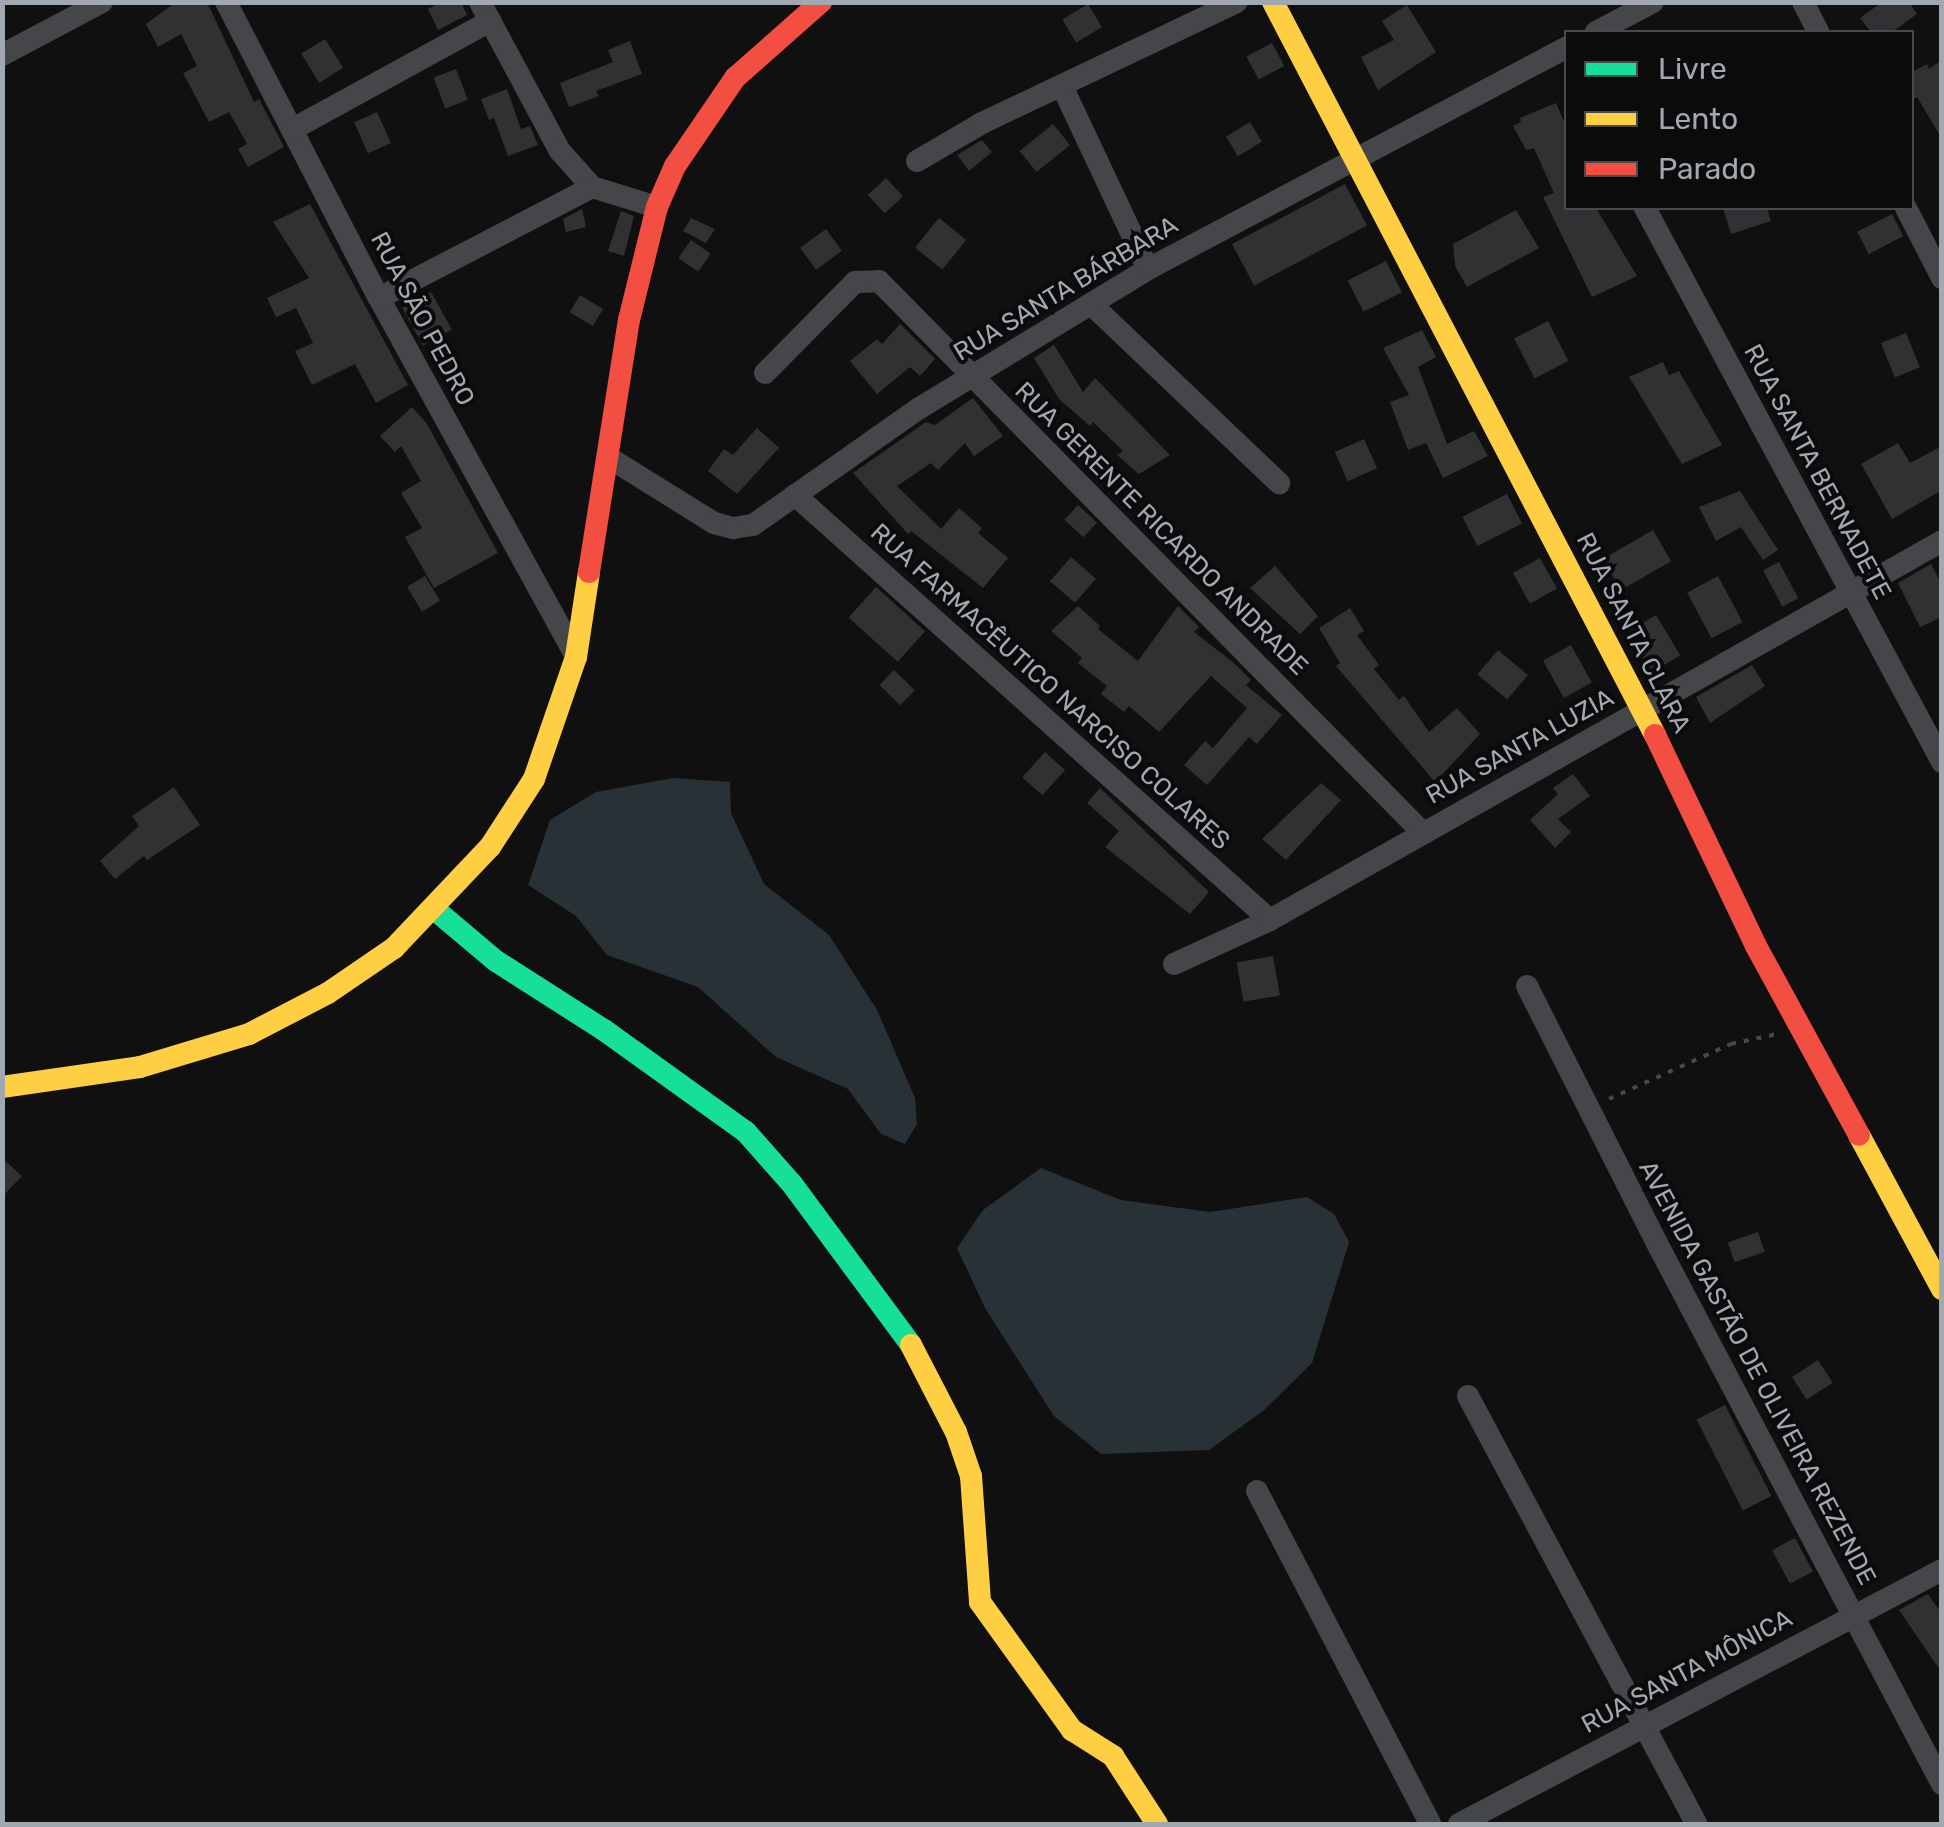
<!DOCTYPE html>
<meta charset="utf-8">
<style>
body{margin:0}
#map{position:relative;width:1944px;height:1827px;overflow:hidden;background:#101011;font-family:Rubik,sans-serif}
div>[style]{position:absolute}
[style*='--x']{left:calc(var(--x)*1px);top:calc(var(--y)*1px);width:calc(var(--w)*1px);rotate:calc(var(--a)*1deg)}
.water>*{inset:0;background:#283136}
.building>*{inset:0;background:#313133;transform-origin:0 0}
.path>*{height:4px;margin-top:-2px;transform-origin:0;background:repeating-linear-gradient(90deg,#46484b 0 5px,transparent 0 13px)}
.street>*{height:22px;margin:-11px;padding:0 11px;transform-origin:11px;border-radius:11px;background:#454649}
.fast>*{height:22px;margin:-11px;padding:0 11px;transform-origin:11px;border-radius:11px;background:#16e098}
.slow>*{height:22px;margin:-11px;padding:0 11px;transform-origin:11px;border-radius:11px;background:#ffcf43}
.jam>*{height:22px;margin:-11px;padding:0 11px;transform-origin:11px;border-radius:11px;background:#f24e42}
span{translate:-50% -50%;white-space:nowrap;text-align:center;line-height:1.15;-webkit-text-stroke:8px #0b0b0c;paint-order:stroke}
.street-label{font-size:25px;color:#a1a8b2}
.frame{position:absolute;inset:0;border:5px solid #a1a8b2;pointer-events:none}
.legend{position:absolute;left:1564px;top:30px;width:350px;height:180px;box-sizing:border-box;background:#0b0b0c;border:2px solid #474a4e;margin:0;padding:12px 18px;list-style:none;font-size:30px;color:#a1a8b2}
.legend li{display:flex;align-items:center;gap:20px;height:50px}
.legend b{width:50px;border:2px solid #474a4e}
</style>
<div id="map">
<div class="water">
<i style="clip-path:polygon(673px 778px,730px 782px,731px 813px,764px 884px,829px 935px,877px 1010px,915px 1098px,917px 1124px,905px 1144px,881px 1134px,848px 1089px,776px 1057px,698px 987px,607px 955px,576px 916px,528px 885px,550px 820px,596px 792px)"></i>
<i style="clip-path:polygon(1041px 1168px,1121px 1200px,1210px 1212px,1307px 1197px,1334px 1214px,1349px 1242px,1312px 1363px,1263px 1411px,1209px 1450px,1101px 1454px,1054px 1416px,985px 1308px,957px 1248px,983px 1210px)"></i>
</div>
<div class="building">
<i style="clip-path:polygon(176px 2px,207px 2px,254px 102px,259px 99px,284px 147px,248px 167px,238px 149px,247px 144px,229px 112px,209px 122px,183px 73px,197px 66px,181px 34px,158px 47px,146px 24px)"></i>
<i style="clip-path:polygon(441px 2px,461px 2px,467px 15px,438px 30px,428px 9px)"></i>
<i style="clip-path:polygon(1882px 2px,1909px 2px,1917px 14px,1892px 32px,1871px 32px,1860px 18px)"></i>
<i style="left:1088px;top:4px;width:27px;height:30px;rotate:59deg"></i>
<i style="clip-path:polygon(1407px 5px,1436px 52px,1378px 90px,1361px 57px,1394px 40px,1382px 21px)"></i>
<i style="left:325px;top:39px;width:34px;height:28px;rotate:58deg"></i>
<i style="clip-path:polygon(630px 41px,642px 74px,596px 91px,599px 96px,569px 107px,560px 83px,613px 62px,608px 50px)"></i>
<i style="left:1272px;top:43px;width:26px;height:29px;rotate:62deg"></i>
<i style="clip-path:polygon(1942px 60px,1942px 139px,1917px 97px,1912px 100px,1912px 72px,1927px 64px,1929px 69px)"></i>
<i style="left:456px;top:69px;width:33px;height:24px;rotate:69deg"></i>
<i style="clip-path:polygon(507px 89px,521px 129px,530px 126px,538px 145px,508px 156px,494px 118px,489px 120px,481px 99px)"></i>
<i style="clip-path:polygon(1556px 103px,1566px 126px,1566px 208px,1596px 208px,1637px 276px,1592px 297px,1543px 197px,1554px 193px,1534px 148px,1526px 150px,1513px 126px,1521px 122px,1520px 118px)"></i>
<i style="left:377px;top:112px;width:34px;height:25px;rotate:66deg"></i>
<i style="left:1250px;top:122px;width:23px;height:28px;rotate:59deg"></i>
<i style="left:1053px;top:124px;width:27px;height:43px;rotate:51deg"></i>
<i style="clip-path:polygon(982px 140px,992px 152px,969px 171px,957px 155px)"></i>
<i style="left:886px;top:178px;width:25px;height:25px;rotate:47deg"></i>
<i style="left:1345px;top:184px;width:47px;height:128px;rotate:62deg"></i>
<i style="clip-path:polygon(310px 204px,408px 385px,376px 403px,355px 364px,312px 385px,295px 351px,313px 343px,296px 308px,276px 317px,267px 298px,309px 278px,273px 222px)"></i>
<i style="clip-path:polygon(1723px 208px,1767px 208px,1771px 221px,1731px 234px)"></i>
<i style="clip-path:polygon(582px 209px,586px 227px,566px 232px,563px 219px)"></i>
<i style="clip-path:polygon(1516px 210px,1539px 248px,1467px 287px,1455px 266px,1453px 244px)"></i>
<i style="clip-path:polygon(621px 211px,634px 216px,624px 256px,608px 251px)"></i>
<i style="left:1892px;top:214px;width:25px;height:39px;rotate:63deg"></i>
<i style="clip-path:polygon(691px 218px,715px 229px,706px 243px,683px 231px)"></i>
<i style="left:939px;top:218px;width:35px;height:38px;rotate:39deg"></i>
<i style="left:826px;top:229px;width:27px;height:32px;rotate:54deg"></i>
<i style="left:691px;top:240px;width:24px;height:22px;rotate:35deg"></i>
<i style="left:1386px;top:261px;width:35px;height:43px;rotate:63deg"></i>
<i style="left:431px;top:292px;width:43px;height:33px;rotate:61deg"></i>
<i style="left:580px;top:295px;width:27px;height:20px;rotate:31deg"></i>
<i style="left:1548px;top:321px;width:45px;height:38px;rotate:63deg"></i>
<i style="clip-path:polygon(900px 324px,935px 359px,920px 376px,910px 367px,877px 394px,850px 361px,877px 339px,882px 344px)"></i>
<i style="clip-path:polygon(1422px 330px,1436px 357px,1418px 367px,1447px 444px,1474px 431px,1488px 456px,1443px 478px,1426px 443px,1408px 450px,1390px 402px,1409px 395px,1383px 348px)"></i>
<i style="left:1906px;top:333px;width:37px;height:27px;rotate:68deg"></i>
<i style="clip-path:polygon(1054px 345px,1083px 392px,1095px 378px,1170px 455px,1139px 474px,1117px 455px,1123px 451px,1093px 422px,1090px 426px,1059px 399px,1034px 358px)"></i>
<i style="clip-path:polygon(1663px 362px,1669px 375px,1679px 371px,1722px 445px,1682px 464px,1629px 377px)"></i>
<i style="clip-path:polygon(973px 398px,1003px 436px,974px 456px,965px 443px,938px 470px,931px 463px,897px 486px,941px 529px,959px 508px,982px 528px,978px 533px,1008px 558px,983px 588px,911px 531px,908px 534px,853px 473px,926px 422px,935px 425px)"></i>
<i style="clip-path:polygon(412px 407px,427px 424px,498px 553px,434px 588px,405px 537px,422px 528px,401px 493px,421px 481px,401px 446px,395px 452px,380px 436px)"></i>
<i style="clip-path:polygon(757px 428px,779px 448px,737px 494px,708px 471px,724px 449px,733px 455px)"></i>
<i style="left:1364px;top:439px;width:32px;height:32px;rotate:66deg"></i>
<i style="clip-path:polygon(1898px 443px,1910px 463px,1942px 446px,1942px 490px,1892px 519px,1861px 464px)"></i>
<i style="clip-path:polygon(1740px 491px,1778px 550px,1763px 560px,1741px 527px,1716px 541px,1699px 507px)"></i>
<i style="left:1507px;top:494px;width:33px;height:50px;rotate:63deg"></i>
<i style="left:1078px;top:505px;width:26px;height:20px;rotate:43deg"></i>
<i style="left:1653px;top:530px;width:36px;height:58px;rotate:60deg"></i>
<i style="left:1071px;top:557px;width:33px;height:32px;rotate:41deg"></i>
<i style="left:1540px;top:558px;width:35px;height:31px;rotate:61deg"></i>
<i style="left:1779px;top:562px;width:41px;height:18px;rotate:62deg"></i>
<i style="clip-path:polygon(1931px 564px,1942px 585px,1942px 617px,1920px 627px,1898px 583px)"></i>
<i style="clip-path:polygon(1275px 566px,1318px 616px,1300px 634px,1250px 588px)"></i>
<i style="left:425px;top:576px;width:29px;height:21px;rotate:59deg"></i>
<i style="left:1718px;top:576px;width:52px;height:35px;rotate:62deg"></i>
<i style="left:876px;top:587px;width:66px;height:41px;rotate:42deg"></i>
<i style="clip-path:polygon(1078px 606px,1100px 626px,1098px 629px,1138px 661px,1178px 606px,1199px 627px,1194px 632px,1234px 663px,1251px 680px,1246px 685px,1282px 715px,1257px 744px,1249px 737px,1207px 785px,1184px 765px,1205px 741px,1213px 748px,1247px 708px,1211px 676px,1159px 732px,1129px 706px,1124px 712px,1101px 694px,1107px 686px,1078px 663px,1082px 658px,1051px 631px)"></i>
<i style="clip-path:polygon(1350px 608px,1364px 631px,1357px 635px,1379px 665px,1374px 669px,1399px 700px,1404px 696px,1429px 732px,1457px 708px,1480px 734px,1435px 782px,1336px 666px,1340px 663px,1319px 628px)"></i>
<i style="left:1656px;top:615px;width:47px;height:33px;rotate:59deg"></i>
<i style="left:1571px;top:645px;width:43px;height:32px;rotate:61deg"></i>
<i style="left:1498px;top:650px;width:39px;height:32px;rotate:40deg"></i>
<i style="clip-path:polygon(1752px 665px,1765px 686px,1710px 723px,1696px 697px)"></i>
<i style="left:894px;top:670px;width:29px;height:21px;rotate:44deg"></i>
<i style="left:1045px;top:752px;width:27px;height:34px;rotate:42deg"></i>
<i style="clip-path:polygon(1573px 774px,1590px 796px,1558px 819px,1571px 832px,1555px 848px,1530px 820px,1558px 794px,1553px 788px)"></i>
<i style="clip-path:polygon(1321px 783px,1341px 800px,1286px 860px,1262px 839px)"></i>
<i style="clip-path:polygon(174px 787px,200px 825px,147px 860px,144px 856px,115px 879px,100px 861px,139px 826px,132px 816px)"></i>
<i style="clip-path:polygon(1100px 788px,1209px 892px,1190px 914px,1105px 847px,1119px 831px,1087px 803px)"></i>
<i style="left:1273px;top:956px;width:40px;height:37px;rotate:80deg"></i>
<i style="clip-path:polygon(2px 1158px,22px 1176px,2px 1197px)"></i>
<i style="left:1758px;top:1232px;width:21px;height:32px;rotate:71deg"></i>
<i style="left:1818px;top:1360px;width:27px;height:31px;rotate:57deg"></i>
<i style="left:1725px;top:1405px;width:102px;height:32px;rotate:63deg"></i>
<i style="left:1795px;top:1538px;width:38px;height:26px;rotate:62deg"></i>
<i style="clip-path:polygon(1928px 1594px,1942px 1614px,1942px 1673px,1899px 1610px)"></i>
</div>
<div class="path">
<i style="--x:1609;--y:1099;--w:134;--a:-24.3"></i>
<i style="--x:1731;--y:1044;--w:47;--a:-12.3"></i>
</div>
<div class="street">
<i style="--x:226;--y:2;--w:333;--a:62.7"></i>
<i style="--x:379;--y:298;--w:409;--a:61.2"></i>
<i style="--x:480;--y:2;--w:169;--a:61.8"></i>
<i style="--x:560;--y:151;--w:48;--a:48.4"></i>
<i style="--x:1803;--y:2;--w:34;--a:63"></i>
<i style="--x:1596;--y:32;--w:64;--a:-27.8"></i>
<i style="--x:2;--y:55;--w:113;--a:-27.9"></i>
<i style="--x:1062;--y:86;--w:202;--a:64.8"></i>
<i style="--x:293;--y:129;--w:225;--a:-28.7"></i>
<i style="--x:917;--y:161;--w:75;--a:-30.3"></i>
<i style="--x:982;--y:123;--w:282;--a:-25.4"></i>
<i style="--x:1645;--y:208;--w:629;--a:61.8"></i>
<i style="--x:1906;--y:208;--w:79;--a:62.8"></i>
<i style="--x:379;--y:298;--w:240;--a:-27.5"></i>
<i style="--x:592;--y:187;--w:68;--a:17.1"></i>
<i style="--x:1091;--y:304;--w:260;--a:43.6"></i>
<i style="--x:765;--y:373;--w:128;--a:-45.3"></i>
<i style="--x:855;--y:282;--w:24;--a:-2"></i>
<i style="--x:879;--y:281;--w:774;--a:45.42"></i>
<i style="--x:608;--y:457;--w:125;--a:31.9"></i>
<i style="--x:714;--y:523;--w:20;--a:15"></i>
<i style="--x:733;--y:528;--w:20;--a:-9"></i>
<i style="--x:753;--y:525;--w:202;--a:-35.1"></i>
<i style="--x:918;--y:409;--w:269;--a:-31.3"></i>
<i style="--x:1148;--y:269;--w:473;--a:-27.9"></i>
<i style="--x:795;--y:495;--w:637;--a:41.82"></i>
<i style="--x:1174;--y:964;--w:106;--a:-24.6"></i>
<i style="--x:1270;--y:920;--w:772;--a:-29.42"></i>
<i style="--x:1527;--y:986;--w:295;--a:63.2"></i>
<i style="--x:1660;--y:1249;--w:605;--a:62.21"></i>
<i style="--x:1468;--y:1396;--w:485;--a:61.9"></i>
<i style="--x:1257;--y:1491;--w:375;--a:62.5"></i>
<i style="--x:1459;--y:1824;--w:546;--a:-27.74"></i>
</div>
<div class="fast">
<i style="--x:433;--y:908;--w:82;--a:40.1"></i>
<i style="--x:496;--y:961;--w:128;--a:32.6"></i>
<i style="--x:604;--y:1030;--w:175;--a:35.7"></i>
<i style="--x:746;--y:1132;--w:69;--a:48.5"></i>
<i style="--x:792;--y:1184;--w:200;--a:53.5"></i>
</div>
<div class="slow">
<i style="--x:1273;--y:2;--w:827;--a:62.47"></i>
<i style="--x:2;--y:1087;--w:139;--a:-8.2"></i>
<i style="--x:140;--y:1067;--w:114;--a:-16.8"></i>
<i style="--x:249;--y:1034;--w:89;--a:-27.4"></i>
<i style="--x:328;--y:993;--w:80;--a:-34.3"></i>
<i style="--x:394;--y:948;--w:139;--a:-46.5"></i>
<i style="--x:490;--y:847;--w:81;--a:-57.1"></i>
<i style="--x:534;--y:779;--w:129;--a:-71"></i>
<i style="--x:576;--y:657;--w:86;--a:-81.3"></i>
<i style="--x:1859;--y:1135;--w:175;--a:61.7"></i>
<i style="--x:911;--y:1345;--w:98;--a:62.7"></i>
<i style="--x:956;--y:1432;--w:46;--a:71.2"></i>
<i style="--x:971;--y:1476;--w:126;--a:85.9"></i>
<i style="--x:980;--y:1602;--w:158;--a:54.3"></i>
<i style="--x:1072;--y:1730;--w:49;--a:32.4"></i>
<i style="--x:1113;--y:1756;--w:81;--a:57.1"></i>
</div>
<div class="jam">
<i style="--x:589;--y:572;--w:255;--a:-81"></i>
<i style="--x:629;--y:320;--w:116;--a:-76.1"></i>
<i style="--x:657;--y:207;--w:45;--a:-66.3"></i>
<i style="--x:675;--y:166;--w:107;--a:-55.7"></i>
<i style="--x:735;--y:78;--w:115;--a:-41.5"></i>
<i style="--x:1655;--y:735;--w:234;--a:64.4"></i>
<i style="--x:1756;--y:946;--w:215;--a:61.4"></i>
</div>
<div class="street-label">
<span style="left:1066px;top:289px;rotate:-31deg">RUA SANTA BÁRBARA</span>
<span style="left:422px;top:319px;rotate:62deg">RUA SÃO PEDRO</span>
<span style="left:1817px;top:472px;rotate:62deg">RUA SANTA BERNADETE</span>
<span style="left:1161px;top:529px;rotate:45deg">RUA GERENTE RICARDO ANDRADE</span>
<span style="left:1633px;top:633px;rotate:63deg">RUA SANTA CLARA</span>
<span style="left:1050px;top:687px;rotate:42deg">RUA FARMACÊUTICO NARCISO COLARES</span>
<span style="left:1520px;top:747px;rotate:-29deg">RUA SANTA LUZIA</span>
<span style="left:1757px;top:1373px;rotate:62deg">AVENIDA GASTÃO DE OLIVEIRA REZENDE</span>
<span style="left:1687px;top:1672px;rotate:-28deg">RUA SANTA MÔNICA</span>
</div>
<div class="frame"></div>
<ul class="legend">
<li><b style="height:12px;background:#16e098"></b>Livre</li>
<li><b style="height:12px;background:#ffcf43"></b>Lento</li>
<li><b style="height:12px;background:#f24e42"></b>Parado</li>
</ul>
</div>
